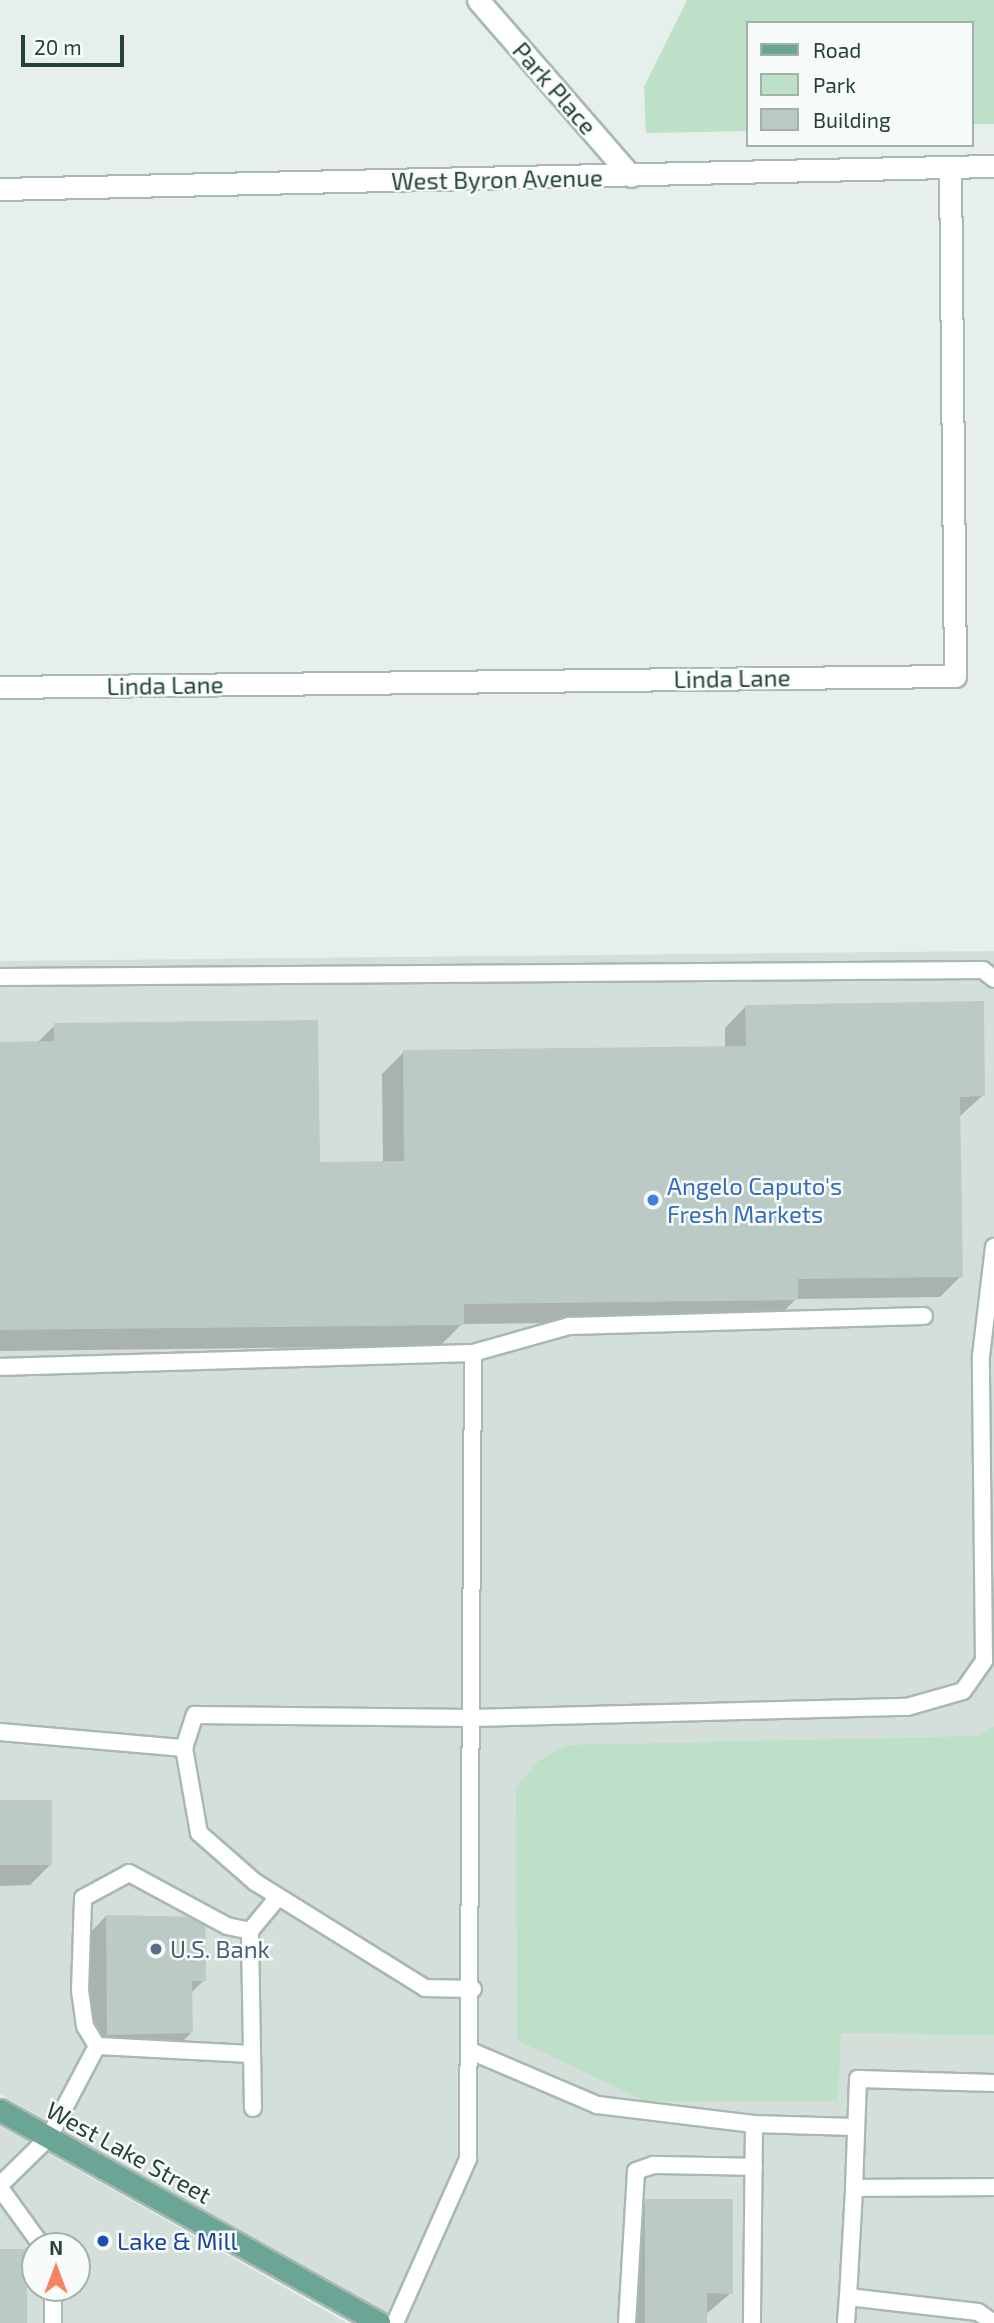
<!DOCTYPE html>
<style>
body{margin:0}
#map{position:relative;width:994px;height:2323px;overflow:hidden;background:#e6efeb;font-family:"Exo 2",sans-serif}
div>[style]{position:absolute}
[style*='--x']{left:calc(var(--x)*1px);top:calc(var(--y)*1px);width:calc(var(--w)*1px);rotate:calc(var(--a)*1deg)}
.built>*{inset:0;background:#d4dfda}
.green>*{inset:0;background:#bfe0c8}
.shadow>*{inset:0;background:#0003}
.building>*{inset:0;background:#bbcac4;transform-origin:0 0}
.roads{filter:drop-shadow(2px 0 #a8b8b2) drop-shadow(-2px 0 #a8b8b2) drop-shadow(0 2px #a8b8b2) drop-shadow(0 -2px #a8b8b2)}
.lane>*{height:16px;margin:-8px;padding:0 8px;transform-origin:8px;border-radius:8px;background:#fff}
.street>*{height:21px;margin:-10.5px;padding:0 10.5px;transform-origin:10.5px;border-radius:10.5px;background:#fff}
.primary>*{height:21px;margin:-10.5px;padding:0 10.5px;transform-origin:10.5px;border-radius:10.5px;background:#6aa596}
.dots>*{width:19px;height:19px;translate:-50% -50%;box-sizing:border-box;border:4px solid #f7fbf9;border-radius:50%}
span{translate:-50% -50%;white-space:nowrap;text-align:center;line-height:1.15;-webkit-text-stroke:5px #f7fbf9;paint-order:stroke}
.street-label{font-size:24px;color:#24423a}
.shop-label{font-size:24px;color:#366cbe}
.left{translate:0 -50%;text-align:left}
.service-label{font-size:24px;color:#4e5e75}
.transit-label{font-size:24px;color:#164399}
.legend{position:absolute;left:746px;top:21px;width:228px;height:126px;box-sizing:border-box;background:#f7fbf9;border:2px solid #a3b1ad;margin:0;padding:9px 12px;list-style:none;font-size:21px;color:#24423a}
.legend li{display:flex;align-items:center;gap:14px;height:35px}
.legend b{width:35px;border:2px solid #a3b1ad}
.north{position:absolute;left:21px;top:2232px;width:70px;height:70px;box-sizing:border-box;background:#f7fbf9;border:2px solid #a3b1ad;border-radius:50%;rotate:0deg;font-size:19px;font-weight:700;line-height:28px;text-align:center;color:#24423a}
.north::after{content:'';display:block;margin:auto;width:24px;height:32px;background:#f4845f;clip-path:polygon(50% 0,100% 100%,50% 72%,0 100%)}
.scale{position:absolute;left:21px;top:35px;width:103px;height:32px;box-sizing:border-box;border:4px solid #24423a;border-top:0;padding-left:9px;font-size:21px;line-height:24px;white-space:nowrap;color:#24423a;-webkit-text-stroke:5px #f7fbf9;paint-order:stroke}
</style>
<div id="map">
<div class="built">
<i style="clip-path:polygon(994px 951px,994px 2323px,406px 2323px,0 2094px,0 961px)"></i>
<i style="clip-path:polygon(evenodd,0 2126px,347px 2323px,0 2323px,0 2126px,35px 2246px,77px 2246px,77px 2288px,35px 2288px,35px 2246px)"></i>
</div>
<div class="green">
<i style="clip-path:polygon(687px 0,994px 0,994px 124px,971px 124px,971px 23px,747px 23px,747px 131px,646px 133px,644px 87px)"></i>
<i style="clip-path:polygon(994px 1726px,994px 2035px,841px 2033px,838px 2101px,645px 2101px,517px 2040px,516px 1788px,538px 1761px,567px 1745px,978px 1736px)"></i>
</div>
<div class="shadow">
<i style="clip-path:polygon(746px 1006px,983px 1095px,959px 1117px,961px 1276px,940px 1297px,796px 1299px,775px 1320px,462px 1324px,440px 1346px,0 1351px,0 1044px,37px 1043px,55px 1025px,318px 1164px,383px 1163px,382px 1074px,404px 1052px,725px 1048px,725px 1028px)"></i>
<i style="clip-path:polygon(0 1802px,51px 1864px,30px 1885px,0 1886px)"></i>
<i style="clip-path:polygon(106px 1916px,204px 1980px,190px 1994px,191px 2033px,170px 2054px,87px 2056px,85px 1938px)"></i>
<i style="clip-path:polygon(646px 2201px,731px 2293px,705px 2315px,705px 2323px,624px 2323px,625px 2222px)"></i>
</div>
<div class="building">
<i style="clip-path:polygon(984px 1001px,985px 1096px,960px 1097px,963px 1277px,798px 1279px,798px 1300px,464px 1304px,464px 1325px,0 1330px,0 1042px,54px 1041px,54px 1023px,318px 1020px,320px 1162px,404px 1161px,403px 1050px,746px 1046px,745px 1005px)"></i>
<i style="left:0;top:1800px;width:52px;height:65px"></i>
<i style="clip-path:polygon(106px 1915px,205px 1917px,206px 1981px,192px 1981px,193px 2033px,107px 2035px)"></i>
<i style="clip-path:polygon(645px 2199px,733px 2199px,733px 2294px,707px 2293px,707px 2323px,645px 2323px)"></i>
<i style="left:0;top:2249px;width:27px;height:74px"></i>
</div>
<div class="roads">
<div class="lane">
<i style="--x:0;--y:977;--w:983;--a:-0.41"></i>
<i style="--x:983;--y:970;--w:14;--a:39"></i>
<i style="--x:473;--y:1353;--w:100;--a:-15.7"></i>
<i style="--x:569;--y:1326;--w:355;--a:-1.6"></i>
<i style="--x:0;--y:1367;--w:473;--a:-1.7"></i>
<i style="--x:473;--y:1353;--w:806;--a:90.36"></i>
<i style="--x:468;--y:2159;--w:180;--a:114"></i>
<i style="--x:0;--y:1732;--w:185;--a:5"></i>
<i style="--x:184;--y:1748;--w:35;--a:-72"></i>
<i style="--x:195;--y:1715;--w:278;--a:0.6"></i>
<i style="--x:473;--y:1718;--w:434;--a:-1.5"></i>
<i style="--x:907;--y:1707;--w:58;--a:-15.9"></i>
<i style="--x:963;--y:1691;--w:37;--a:-55"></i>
<i style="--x:984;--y:1661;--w:305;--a:-90.6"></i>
<i style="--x:981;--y:1356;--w:110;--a:-83.2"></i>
<i style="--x:184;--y:1748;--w:86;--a:80"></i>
<i style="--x:199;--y:1833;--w:74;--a:41.2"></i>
<i style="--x:255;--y:1882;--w:200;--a:31.9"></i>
<i style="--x:425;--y:1988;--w:48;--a:1.2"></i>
<i style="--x:97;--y:2046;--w:23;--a:-121"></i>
<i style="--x:85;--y:2026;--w:36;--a:-98"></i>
<i style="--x:80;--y:1990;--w:92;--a:-88.1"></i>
<i style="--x:83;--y:1898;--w:52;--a:-28.5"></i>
<i style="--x:129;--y:1873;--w:111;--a:28.4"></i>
<i style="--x:227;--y:1926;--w:24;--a:12"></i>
<i style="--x:473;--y:2052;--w:135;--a:23.1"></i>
<i style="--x:597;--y:2105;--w:158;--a:6.9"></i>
<i style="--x:754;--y:2124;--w:199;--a:90.6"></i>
<i style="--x:994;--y:2083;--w:136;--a:-178.3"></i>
<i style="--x:858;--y:2079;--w:109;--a:92.1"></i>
<i style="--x:854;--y:2188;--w:140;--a:-0.4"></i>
<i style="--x:253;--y:2108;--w:177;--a:-91"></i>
<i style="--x:250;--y:1931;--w:44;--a:-50.5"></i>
<i style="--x:754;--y:2124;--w:100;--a:1.7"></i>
<i style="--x:0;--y:2185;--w:69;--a:-44.4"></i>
<i style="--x:49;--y:2137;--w:103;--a:-62.2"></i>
<i style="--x:97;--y:2046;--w:155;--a:3"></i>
<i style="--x:0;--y:2188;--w:72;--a:54.1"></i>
<i style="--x:53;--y:2288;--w:35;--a:90"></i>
<i style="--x:848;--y:2297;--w:109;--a:-86.8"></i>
<i style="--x:627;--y:2323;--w:152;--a:-86.6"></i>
<i style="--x:636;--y:2171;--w:18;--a:-19"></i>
<i style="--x:653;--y:2165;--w:101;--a:1.1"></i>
<i style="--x:846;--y:2323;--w:26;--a:-86"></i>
<i style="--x:848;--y:2297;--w:131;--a:6.6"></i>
<i style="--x:978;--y:2312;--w:19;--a:35"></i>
</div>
<div class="street">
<i style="--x:478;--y:0;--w:233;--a:49"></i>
<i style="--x:0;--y:189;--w:994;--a:-1.33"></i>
<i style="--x:0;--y:687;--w:955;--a:-0.66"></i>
<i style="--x:955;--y:676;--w:509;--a:-90.56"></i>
</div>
<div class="primary">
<i style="--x:0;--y:2110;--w:435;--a:29.3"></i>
</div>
</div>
<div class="dots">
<i style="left:653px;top:1200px;background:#3f7fe0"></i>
<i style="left:156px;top:1949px;background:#5c6f8a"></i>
<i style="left:103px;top:2241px;background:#1a4fb4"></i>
</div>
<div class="street-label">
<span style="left:555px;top:88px;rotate:49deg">Park Place</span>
<span style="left:497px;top:179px;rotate:-1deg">West Byron Avenue</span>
<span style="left:732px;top:678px;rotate:-1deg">Linda Lane</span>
<span style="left:165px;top:685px;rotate:-1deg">Linda Lane</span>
<span style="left:129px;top:2152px;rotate:29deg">West Lake Street</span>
</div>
<div class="shop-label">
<span class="left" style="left:667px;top:1200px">Angelo Caputo's<br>Fresh Markets</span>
</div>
<div class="service-label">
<span class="left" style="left:170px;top:1949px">U.S. Bank</span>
</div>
<div class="transit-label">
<span class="left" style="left:117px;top:2241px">Lake &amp; Mill</span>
</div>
<ul class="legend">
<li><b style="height:9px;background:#6aa596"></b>Road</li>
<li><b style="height:19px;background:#bfe0c8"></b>Park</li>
<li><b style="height:19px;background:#bbcac4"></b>Building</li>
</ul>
<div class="north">N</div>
<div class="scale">20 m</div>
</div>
